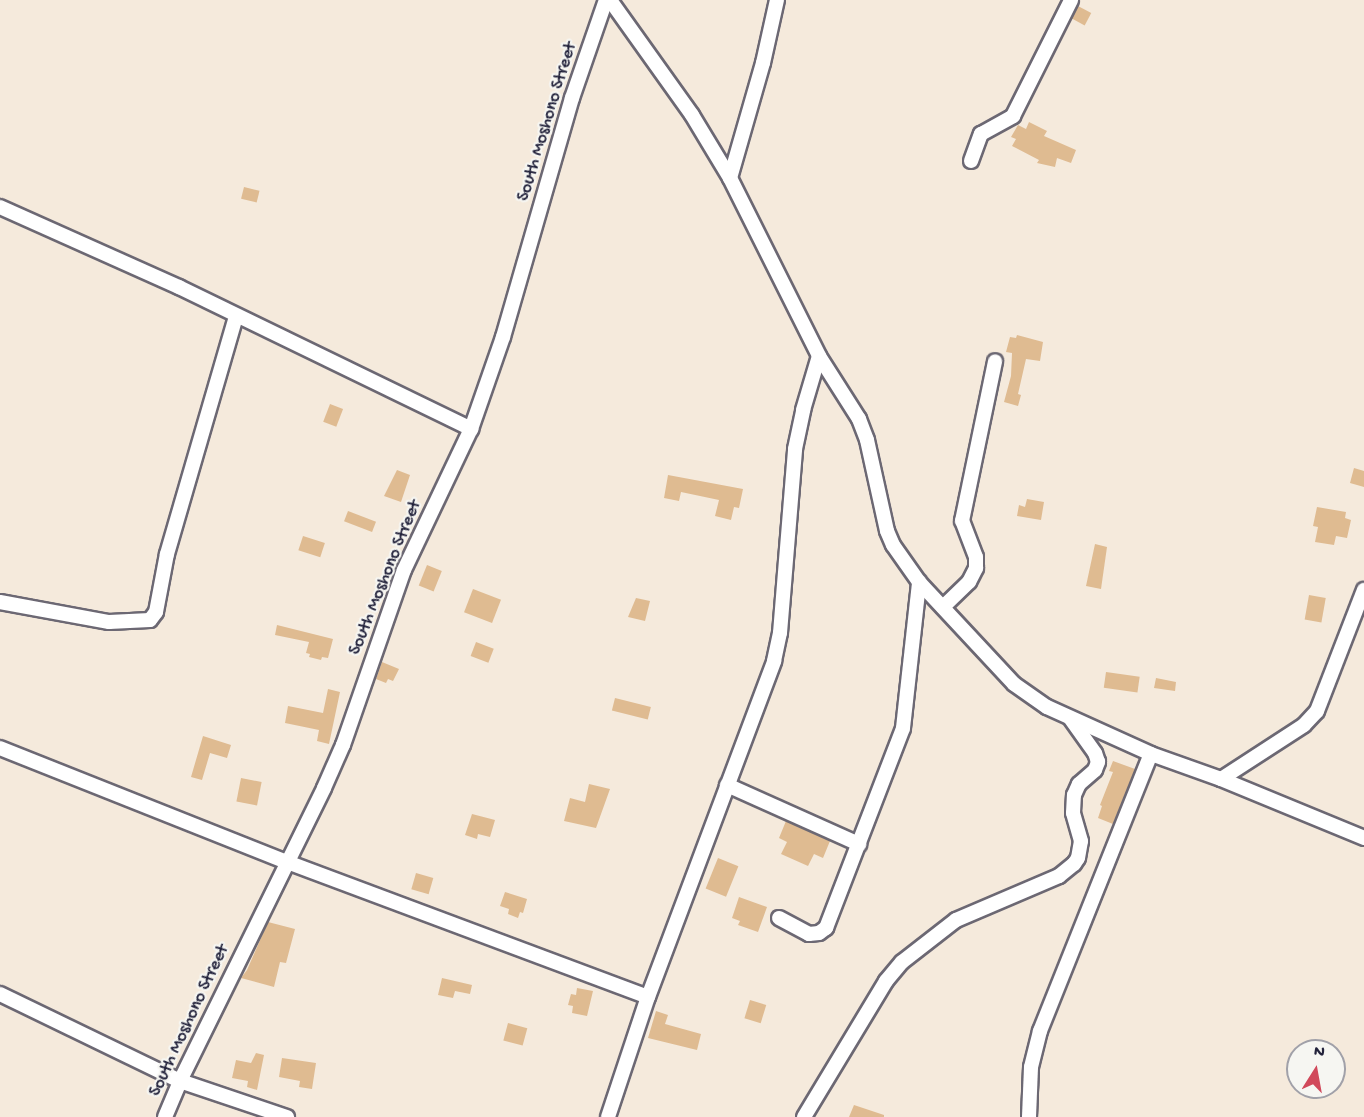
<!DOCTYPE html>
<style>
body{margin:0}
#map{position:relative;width:1364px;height:1117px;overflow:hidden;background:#f5eadc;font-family:"Gochi Hand",sans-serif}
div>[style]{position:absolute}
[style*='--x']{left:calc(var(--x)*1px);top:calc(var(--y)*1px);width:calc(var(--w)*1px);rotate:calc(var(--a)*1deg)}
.building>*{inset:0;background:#dfbb91;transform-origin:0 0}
.roads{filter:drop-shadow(2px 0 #6c6873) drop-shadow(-2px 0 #6c6873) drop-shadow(0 2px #6c6873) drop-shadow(0 -2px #6c6873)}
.minor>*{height:14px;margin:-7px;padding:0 7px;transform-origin:7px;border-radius:7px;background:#fff}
span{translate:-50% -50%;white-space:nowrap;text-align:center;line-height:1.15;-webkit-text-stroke:4.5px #f6f6f2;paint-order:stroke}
.street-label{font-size:18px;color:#22223b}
.north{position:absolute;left:1286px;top:1039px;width:60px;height:60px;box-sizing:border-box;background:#f6f6f2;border:2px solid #a1a1a9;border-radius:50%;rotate:11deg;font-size:16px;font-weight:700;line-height:24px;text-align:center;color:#22223b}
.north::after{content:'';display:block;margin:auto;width:21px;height:27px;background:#d1495b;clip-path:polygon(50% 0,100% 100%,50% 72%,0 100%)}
</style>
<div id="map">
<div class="building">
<i style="left:1078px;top:6px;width:15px;height:14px;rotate:28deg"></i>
<i style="clip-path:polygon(1029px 122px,1047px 131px,1044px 136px,1076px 150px,1071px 163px,1057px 158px,1055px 167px,1037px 163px,1039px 160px,1012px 146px,1016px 139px,1011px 137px,1018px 125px,1026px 129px)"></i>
<i style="left:244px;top:187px;width:16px;height:12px;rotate:14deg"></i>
<i style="clip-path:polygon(1017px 335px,1043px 342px,1040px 361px,1026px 359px,1018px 394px,1021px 395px,1018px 406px,1004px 402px,1011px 376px,1012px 353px,1006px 352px,1010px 337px,1016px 338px)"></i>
<i style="left:330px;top:404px;width:14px;height:19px;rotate:21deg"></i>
<i style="clip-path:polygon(1354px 468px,1364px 471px,1364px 487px,1350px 483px)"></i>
<i style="clip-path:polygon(397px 470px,410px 475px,401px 502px,384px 496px)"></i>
<i style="clip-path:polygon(668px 475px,743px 489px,739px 508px,734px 507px,731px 520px,715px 516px,719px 500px,681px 492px,679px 501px,664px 498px)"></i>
<i style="clip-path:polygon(1027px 499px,1044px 502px,1041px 520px,1017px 516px,1019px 505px,1025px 507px)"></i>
<i style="clip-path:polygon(1317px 507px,1346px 512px,1345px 518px,1351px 520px,1347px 538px,1336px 536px,1334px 545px,1315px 542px,1318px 527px,1313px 526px)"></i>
<i style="left:348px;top:511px;width:30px;height:11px;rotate:21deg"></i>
<i style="left:303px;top:536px;width:23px;height:15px;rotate:18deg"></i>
<i style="clip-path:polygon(1095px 544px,1107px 547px,1101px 589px,1086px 586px)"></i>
<i style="left:427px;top:565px;width:16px;height:22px;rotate:22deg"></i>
<i style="left:473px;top:589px;width:30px;height:25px;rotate:21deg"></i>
<i style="left:1309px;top:595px;width:17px;height:25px;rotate:10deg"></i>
<i style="clip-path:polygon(636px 598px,650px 601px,645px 621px,628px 617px)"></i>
<i style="clip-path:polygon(277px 625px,333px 639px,328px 658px,322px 657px,321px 660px,309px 657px,310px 654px,306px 653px,309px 642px,275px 635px)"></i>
<i style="left:476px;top:642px;width:19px;height:15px;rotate:21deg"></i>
<i style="clip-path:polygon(382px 662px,399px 669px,393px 681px,388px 679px,386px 683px,376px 679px)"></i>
<i style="left:1106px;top:672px;width:34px;height:16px;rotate:8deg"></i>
<i style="clip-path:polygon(1156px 678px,1176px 682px,1175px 691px,1154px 688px)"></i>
<i style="clip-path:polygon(328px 689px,340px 692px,329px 744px,317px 741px,319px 730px,285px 723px,288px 706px,323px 713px)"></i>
<i style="left:615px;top:698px;width:37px;height:13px;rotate:14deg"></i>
<i style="clip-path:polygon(203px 736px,231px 745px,227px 758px,210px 753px,202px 780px,191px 777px)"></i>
<i style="clip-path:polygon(1113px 761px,1135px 769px,1113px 824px,1098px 818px,1102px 806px,1100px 805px,1113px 772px,1109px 771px)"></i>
<i style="left:241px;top:778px;width:21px;height:24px;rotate:11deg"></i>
<i style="clip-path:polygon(589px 784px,610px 789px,596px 828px,564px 821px,570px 798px,585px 802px)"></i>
<i style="clip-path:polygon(472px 814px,495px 820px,490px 837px,478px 834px,477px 839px,465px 835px)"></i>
<i style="clip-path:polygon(786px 821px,830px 841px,823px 858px,814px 854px,808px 866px,781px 854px,787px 842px,779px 838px)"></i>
<i style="left:718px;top:858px;width:22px;height:33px;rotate:22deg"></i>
<i style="left:416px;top:873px;width:18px;height:17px;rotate:16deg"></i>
<i style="clip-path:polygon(505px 892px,527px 899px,523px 913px,520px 912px,518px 918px,508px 914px,509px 909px,500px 906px)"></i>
<i style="clip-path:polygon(739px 897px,767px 907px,758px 932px,738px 925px,740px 921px,732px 918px)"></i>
<i style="clip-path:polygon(268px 922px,295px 929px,286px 963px,280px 962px,274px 987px,241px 978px,247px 970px)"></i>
<i style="clip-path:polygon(442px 978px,472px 985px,470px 994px,455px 991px,453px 998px,438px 995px)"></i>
<i style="clip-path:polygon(577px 988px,593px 991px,587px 1016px,572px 1013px,573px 1006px,568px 1005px,571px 994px,576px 995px)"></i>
<i style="left:750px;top:1000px;width:17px;height:19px;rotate:17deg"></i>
<i style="clip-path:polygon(656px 1011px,668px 1015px,665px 1024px,701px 1034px,697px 1050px,648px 1038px)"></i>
<i style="left:508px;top:1023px;width:20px;height:18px;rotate:15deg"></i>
<i style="clip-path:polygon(256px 1053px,264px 1055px,257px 1090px,247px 1087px,248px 1081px,232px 1078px,236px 1060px,251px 1063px)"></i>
<i style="clip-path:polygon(282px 1058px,316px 1063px,312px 1089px,299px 1087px,300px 1081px,279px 1077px)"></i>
<i style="clip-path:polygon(854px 1105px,884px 1115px,884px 1117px,849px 1117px)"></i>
</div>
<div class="roads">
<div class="minor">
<i style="--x:610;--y:0;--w:141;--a:54.5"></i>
<i style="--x:692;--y:115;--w:74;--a:58.9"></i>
<i style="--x:730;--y:178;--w:199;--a:63.4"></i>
<i style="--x:819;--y:356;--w:75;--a:57.6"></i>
<i style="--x:859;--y:419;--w:22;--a:69"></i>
<i style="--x:867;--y:440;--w:93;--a:77.6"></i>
<i style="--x:887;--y:531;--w:15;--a:67"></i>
<i style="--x:893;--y:545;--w:45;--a:54.9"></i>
<i style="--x:919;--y:582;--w:139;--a:47"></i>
<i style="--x:1014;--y:684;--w:40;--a:34.9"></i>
<i style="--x:1047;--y:707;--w:114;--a:24.3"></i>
<i style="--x:1151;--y:754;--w:74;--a:19.7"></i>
<i style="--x:1221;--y:779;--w:155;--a:22.4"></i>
<i style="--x:971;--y:161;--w:29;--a:-70"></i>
<i style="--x:981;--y:134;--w:37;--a:-29"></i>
<i style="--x:1013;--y:116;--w:130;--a:-63.4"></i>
<i style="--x:730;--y:178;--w:120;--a:-74"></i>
<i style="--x:763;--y:63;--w:65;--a:-77.5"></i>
<i style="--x:0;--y:207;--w:196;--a:24.1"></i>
<i style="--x:179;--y:287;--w:325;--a:25.9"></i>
<i style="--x:0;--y:602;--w:111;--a:10.4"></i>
<i style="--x:109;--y:622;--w:41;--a:-2.8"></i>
<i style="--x:150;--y:620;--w:10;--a:-53"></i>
<i style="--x:156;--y:612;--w:59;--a:-79.3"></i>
<i style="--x:167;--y:554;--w:248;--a:-73.8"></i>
<i style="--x:943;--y:607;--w:36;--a:-44"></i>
<i style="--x:969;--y:582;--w:16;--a:-63"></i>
<i style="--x:976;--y:568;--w:11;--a:-90"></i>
<i style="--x:976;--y:557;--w:39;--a:-111"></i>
<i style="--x:962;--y:521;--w:163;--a:-78.3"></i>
<i style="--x:0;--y:748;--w:309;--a:21.7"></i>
<i style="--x:287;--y:862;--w:385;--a:20.5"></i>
<i style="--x:1221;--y:779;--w:99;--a:-33"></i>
<i style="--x:1304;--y:725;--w:19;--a:-47"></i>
<i style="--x:1317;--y:711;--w:130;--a:-68.8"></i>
<i style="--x:727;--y:785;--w:145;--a:24.1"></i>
<i style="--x:779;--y:918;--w:34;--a:28"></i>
<i style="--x:809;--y:934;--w:10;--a:-6"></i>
<i style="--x:819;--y:933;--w:9;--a:-36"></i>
<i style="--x:826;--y:928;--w:214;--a:-68.9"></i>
<i style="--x:903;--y:728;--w:147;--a:-83.7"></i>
<i style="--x:0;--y:994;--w:200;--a:25.8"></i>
<i style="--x:180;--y:1081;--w:113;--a:18.6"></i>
<i style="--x:165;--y:1117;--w:39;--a:-67"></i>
<i style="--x:180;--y:1081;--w:326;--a:-63.8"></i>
<i style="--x:324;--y:788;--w:47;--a:-66.2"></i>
<i style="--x:343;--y:745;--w:185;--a:-70.8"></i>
<i style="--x:404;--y:570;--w:156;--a:-64.6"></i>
<i style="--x:471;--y:429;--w:97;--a:-70.8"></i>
<i style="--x:503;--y:337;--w:249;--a:-73.9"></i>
<i style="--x:572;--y:98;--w:104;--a:-70.9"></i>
<i style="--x:608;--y:1117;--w:126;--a:-71.6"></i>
<i style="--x:648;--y:997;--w:359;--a:-69.4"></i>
<i style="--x:774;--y:661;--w:29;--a:-78"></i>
<i style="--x:780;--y:633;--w:185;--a:-85.3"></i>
<i style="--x:795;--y:449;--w:40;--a:-78"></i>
<i style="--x:803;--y:410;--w:56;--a:-73.5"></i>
<i style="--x:804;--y:1117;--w:159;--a:-58.9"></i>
<i style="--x:886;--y:981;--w:25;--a:-50"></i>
<i style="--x:902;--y:962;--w:68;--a:-37.9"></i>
<i style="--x:956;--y:920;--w:112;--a:-23.1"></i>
<i style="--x:1059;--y:876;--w:19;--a:-39"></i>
<i style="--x:1074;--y:864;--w:7;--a:-56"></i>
<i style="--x:1078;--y:858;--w:17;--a:-80"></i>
<i style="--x:1081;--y:841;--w:29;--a:-106"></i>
<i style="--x:1073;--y:813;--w:18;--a:-87"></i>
<i style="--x:1074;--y:795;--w:12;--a:-66"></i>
<i style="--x:1079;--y:784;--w:21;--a:-41"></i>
<i style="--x:1095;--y:770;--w:9;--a:-69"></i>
<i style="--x:1098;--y:762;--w:9;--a:-108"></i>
<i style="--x:1095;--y:753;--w:43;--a:-125.5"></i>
<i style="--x:1029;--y:1117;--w:50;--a:-87.7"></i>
<i style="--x:1031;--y:1067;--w:37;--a:-76"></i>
<i style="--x:1040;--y:1031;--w:298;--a:-68.2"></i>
</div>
</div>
<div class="street-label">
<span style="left:548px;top:122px;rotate:-73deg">South Moshono Street</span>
<span style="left:386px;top:578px;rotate:-68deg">South Moshono Street</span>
<span style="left:190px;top:1021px;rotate:-65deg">South Moshono Street</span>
</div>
<div class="north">N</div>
</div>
